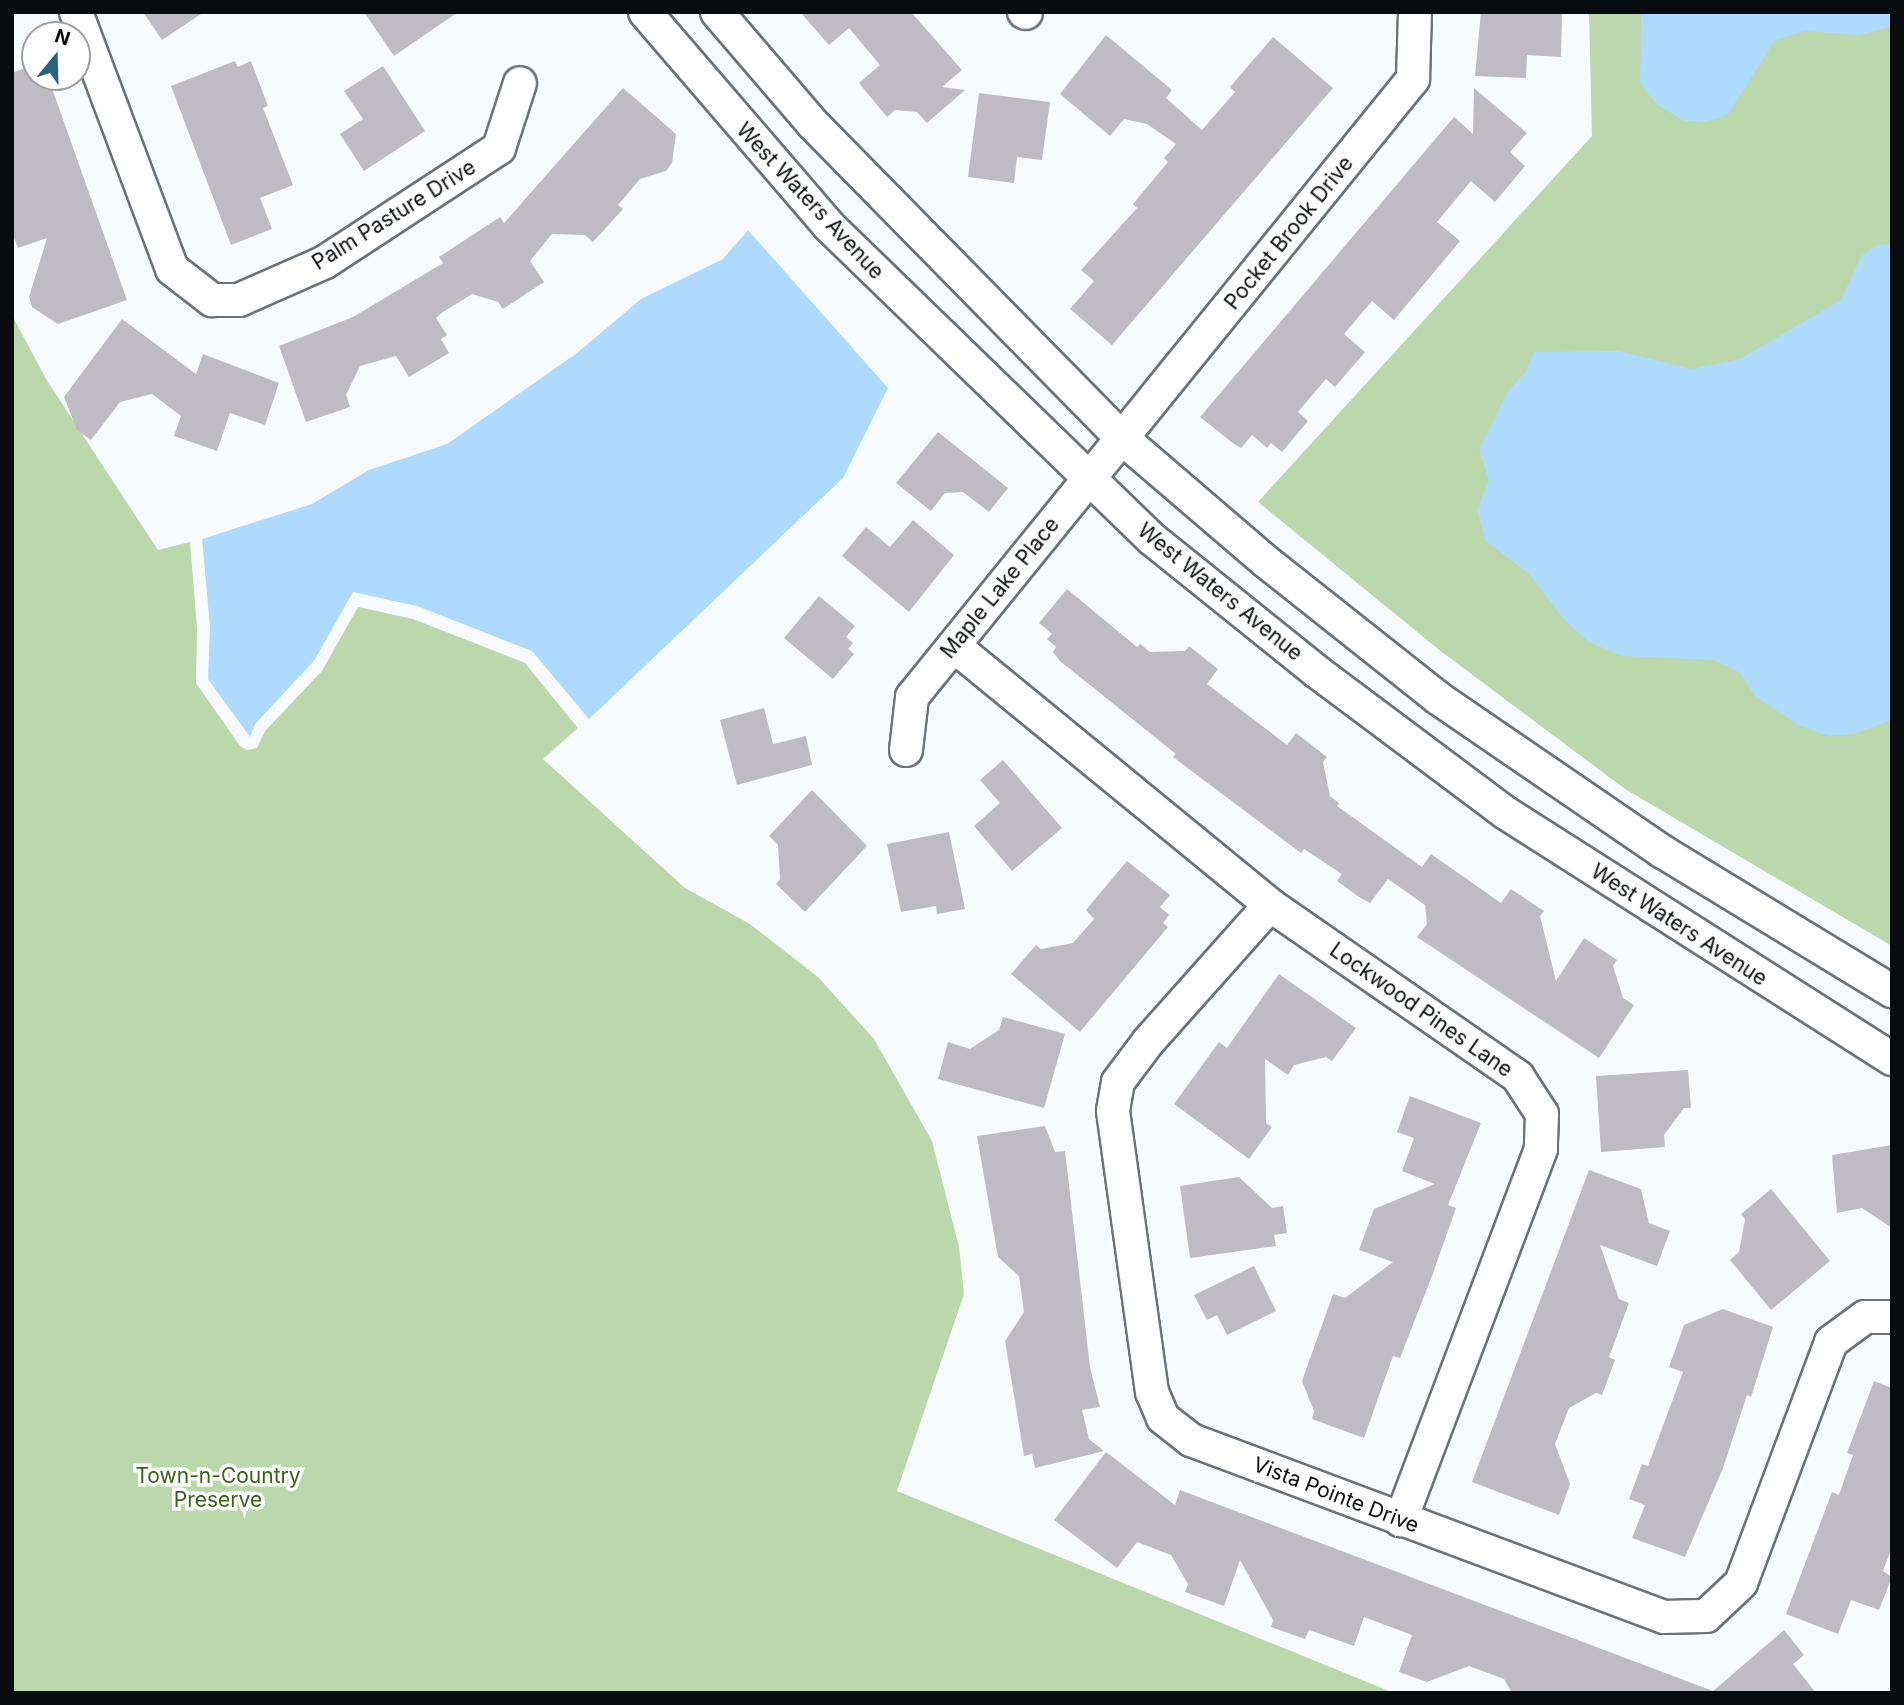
<!DOCTYPE html>
<style>
body{margin:0}
#map{position:relative;width:1904px;height:1705px;overflow:hidden;background:#f8fbfe;font-family:Inter,sans-serif}
div>[style]{position:absolute}
[style*='--x']{left:calc(var(--x)*1px);top:calc(var(--y)*1px);width:calc(var(--w)*1px);rotate:calc(var(--a)*1deg)}
.green>*{inset:0;background:#bad8ab}
.water>*{inset:0;background:#addafd}
.building>*{inset:0;background:#bebbc4}
.roads{filter:drop-shadow(2px 0 #6b7379) drop-shadow(-2px 0 #6b7379) drop-shadow(0 2px #6b7379) drop-shadow(0 -2px #6b7379)}
.minor>*{height:32px;margin:-16px;padding:0 16px;transform-origin:16px;border-radius:16px;background:#fff}
span{translate:-50% -50%;white-space:nowrap;text-align:center;line-height:1.15;-webkit-text-stroke:7px #fff;paint-order:stroke}
.street-label{font-size:21px;color:#090c0e}
.park-label{font-size:21px;color:#376318}
.frame{position:absolute;inset:0;border:14px solid #090c0e;pointer-events:none}
.north{position:absolute;left:21px;top:21px;width:70px;height:70px;box-sizing:border-box;background:#fff;border:2px solid #9d9e9f;border-radius:50%;rotate:19deg;font-size:19px;font-weight:700;line-height:28px;text-align:center;color:#090c0e}
.north::after{content:'';display:block;margin:auto;width:24px;height:32px;background:#2c637e;clip-path:polygon(50% 0,100% 100%,50% 72%,0 100%)}
</style>
<div id="map">
<div class="green">
<i style="clip-path:polygon(1589px 12px,1892px 12px,1892px 946px,1625px 789px,1438px 649px,1258px 502px,1592px 136px)"></i>
<i style="clip-path:polygon(12px 315px,46px 379px,158px 550px,190px 542px,197px 628px,196px 683px,240px 746px,247px 750px,257px 748px,265px 731px,322px 671px,358px 607px,413px 619px,525px 663px,578px 728px,543px 759px,685px 888px,750px 924px,818px 977px,874px 1039px,932px 1141px,959px 1247px,964px 1294px,897px 1491px,1394px 1693px,12px 1693px)"></i>
</div>
<div class="water">
<i style="clip-path:polygon(1641px 12px,1892px 12px,1892px 27px,1858px 35px,1805px 31px,1775px 40px,1728px 114px,1706px 122px,1684px 121px,1656px 104px,1640px 83px)"></i>
<i style="clip-path:polygon(748px 230px,888px 388px,843px 478px,589px 719px,532px 651px,417px 606px,353px 592px,314px 661px,255px 724px,250px 737px,208px 679px,210px 627px,202px 539px,312px 504px,369px 470px,447px 444px,577px 353px,641px 299px,723px 259px)"></i>
<i style="clip-path:polygon(1892px 244px,1892px 720px,1853px 734px,1829px 736px,1800px 726px,1756px 697px,1739px 672px,1714px 660px,1622px 656px,1589px 642px,1567px 623px,1529px 574px,1485px 540px,1477px 509px,1489px 480px,1479px 450px,1508px 391px,1526px 371px,1534px 352px,1619px 351px,1692px 369px,1740px 359px,1841px 300px,1861px 256px,1877px 245px)"></i>
</div>
<div class="building">
<i style="clip-path:polygon(143px 12px,204px 12px,162px 40px)"></i>
<i style="clip-path:polygon(364px 12px,458px 12px,394px 56px)"></i>
<i style="clip-path:polygon(800px 12px,911px 12px,962px 70px,942px 87px,965px 90px,927px 123px,917px 112px,895px 110px,887px 117px,859px 83px,880px 65px,849px 28px,829px 45px)"></i>
<i style="clip-path:polygon(1481px 12px,1562px 12px,1561px 57px,1527px 55px,1526px 78px,1475px 76px)"></i>
<i style="clip-path:polygon(1106px 35px,1172px 90px,1166px 98px,1202px 130px,1235px 92px,1230px 87px,1273px 37px,1333px 88px,1112px 345px,1070px 309px,1094px 281px,1081px 270px,1137px 208px,1133px 204px,1168px 162px,1164px 158px,1176px 144px,1147px 124px,1124px 119px,1110px 136px,1060px 94px)"></i>
<i style="clip-path:polygon(235px 61px,238px 67px,251px 61px,268px 106px,263px 108px,293px 185px,260px 198px,272px 229px,231px 245px,171px 86px)"></i>
<i style="clip-path:polygon(35px 64px,35px 77px,48px 77px,127px 300px,58px 324px,32px 307px,29px 297px,47px 238px,18px 248px,12px 233px,12px 73px)"></i>
<i style="clip-path:polygon(383px 66px,425px 131px,364px 171px,340px 134px,363px 119px,344px 91px)"></i>
<i style="clip-path:polygon(623px 88px,676px 134px,672px 163px,666px 171px,640px 179px,618px 205px,623px 209px,593px 242px,585px 235px,552px 234px,530px 261px,544px 282px,503px 309px,498px 302px,472px 294px,443px 312px,436px 318px,447px 335px,441px 339px,449px 353px,409px 377px,396px 356px,360px 366px,346px 395px,350px 407px,306px 422px,279px 346px,353px 317px,443px 263px,439px 257px,500px 217px,504px 223px)"></i>
<i style="clip-path:polygon(1474px 88px,1527px 133px,1510px 152px,1525px 166px,1495px 202px,1471px 181px,1437px 222px,1460px 241px,1394px 320px,1372px 301px,1344px 334px,1365px 352px,1335px 387px,1326px 379px,1298px 412px,1308px 421px,1282px 452px,1271px 443px,1267px 448px,1252px 435px,1241px 448px,1234px 444px,1200px 417px,1454px 117px,1473px 134px)"></i>
<i style="clip-path:polygon(979px 93px,1050px 102px,1042px 160px,1017px 157px,1014px 183px,968px 177px)"></i>
<i style="clip-path:polygon(122px 319px,196px 374px,203px 354px,279px 383px,265px 425px,230px 413px,217px 451px,174px 436px,181px 416px,152px 394px,120px 402px,91px 440px,77px 430px,64px 397px)"></i>
<i style="clip-path:polygon(938px 432px,1008px 488px,989px 512px,963px 492px,945px 493px,931px 511px,896px 483px)"></i>
<i style="clip-path:polygon(913px 520px,954px 555px,909px 612px,842px 556px,866px 527px,890px 547px)"></i>
<i style="clip-path:polygon(1067px 589px,1137px 647px,1140px 644px,1150px 652px,1185px 651px,1189px 646px,1218px 669px,1207px 684px,1287px 745px,1296px 733px,1327px 757px,1323px 762px,1330px 796px,1339px 803px,1337px 806px,1422px 867px,1431px 854px,1501px 903px,1511px 889px,1544px 911px,1540px 916px,1556px 981px,1584px 938px,1617px 960px,1613px 966px,1623px 998px,1634px 1005px,1599px 1058px,1417px 937px,1427px 924px,1425px 905px,1388px 879px,1370px 903px,1359px 897px,1337px 881px,1342px 874px,1304px 849px,1301px 853px,1173px 757px,1176px 754px,1060px 661px,1053px 652px,1056px 647px,1047px 639px,1052px 634px,1039px 623px)"></i>
<i style="clip-path:polygon(819px 596px,855px 626px,846px 637px,853px 643px,848px 649px,854px 654px,833px 679px,784px 638px)"></i>
<i style="clip-path:polygon(764px 708px,773px 744px,806px 736px,812px 765px,737px 785px,720px 720px)"></i>
<i style="clip-path:polygon(1003px 760px,1062px 828px,1012px 871px,974px 826px,1000px 803px,980px 780px)"></i>
<i style="clip-path:polygon(812px 790px,867px 846px,805px 912px,776px 884px,780px 879px,778px 845px,769px 836px)"></i>
<i style="clip-path:polygon(949px 832px,965px 909px,937px 914px,936px 906px,901px 912px,887px 844px)"></i>
<i style="clip-path:polygon(1127px 861px,1170px 895px,1160px 907px,1169px 915px,1163px 923px,1168px 927px,1080px 1032px,1011px 974px,1036px 945px,1041px 949px,1073px 943px,1094px 919px,1086px 910px)"></i>
<i style="clip-path:polygon(1279px 974px,1356px 1028px,1332px 1061px,1326px 1057px,1294px 1065px,1288px 1075px,1265px 1059px,1266px 1123px,1272px 1127px,1249px 1159px,1174px 1104px,1219px 1042px,1227px 1048px)"></i>
<i style="clip-path:polygon(1003px 1017px,1065px 1034px,1044px 1108px,938px 1079px,948px 1042px,970px 1049px,999px 1030px)"></i>
<i style="clip-path:polygon(1688px 1070px,1691px 1108px,1684px 1108px,1664px 1135px,1665px 1147px,1601px 1152px,1596px 1076px)"></i>
<i style="clip-path:polygon(1410px 1096px,1481px 1123px,1448px 1205px,1456px 1208px,1432px 1276px,1400px 1358px,1393px 1356px,1364px 1438px,1312px 1419px,1314px 1411px,1302px 1381px,1333px 1294px,1345px 1298px,1393px 1262px,1359px 1250px,1374px 1209px,1435px 1184px,1402px 1171px,1414px 1138px,1397px 1132px)"></i>
<i style="clip-path:polygon(1045px 1126px,1055px 1152px,1065px 1151px,1090px 1367px,1100px 1407px,1082px 1410px,1089px 1439px,1104px 1451px,1035px 1468px,1032px 1454px,1024px 1456px,1005px 1341px,1024px 1312px,1019px 1276px,998px 1257px,977px 1136px)"></i>
<i style="clip-path:polygon(1892px 1145px,1892px 1228px,1862px 1208px,1837px 1213px,1832px 1155px)"></i>
<i style="clip-path:polygon(1589px 1170px,1641px 1189px,1649px 1223px,1670px 1231px,1657px 1266px,1600px 1245px,1619px 1299px,1629px 1303px,1609px 1357px,1615px 1360px,1602px 1395px,1596px 1393px,1569px 1408px,1555px 1444px,1570px 1484px,1559px 1515px,1472px 1482px)"></i>
<i style="clip-path:polygon(1239px 1177px,1272px 1208px,1283px 1206px,1287px 1233px,1274px 1235px,1276px 1246px,1190px 1258px,1180px 1186px)"></i>
<i style="clip-path:polygon(1771px 1189px,1830px 1261px,1771px 1310px,1730px 1260px,1739px 1252px,1745px 1219px,1741px 1214px)"></i>
<i style="clip-path:polygon(1254px 1266px,1276px 1311px,1227px 1335px,1217px 1315px,1207px 1320px,1194px 1295px)"></i>
<i style="clip-path:polygon(1723px 1309px,1773px 1327px,1751px 1397px,1747px 1395px,1723px 1468px,1685px 1557px,1632px 1538px,1645px 1505px,1629px 1499px,1642px 1464px,1648px 1466px,1683px 1372px,1669px 1367px,1684px 1325px)"></i>
<i style="clip-path:polygon(1874px 1381px,1892px 1388px,1892px 1547px,1883px 1571px,1892px 1577px,1879px 1610px,1851px 1600px,1838px 1634px,1786px 1614px,1832px 1492px,1839px 1495px,1853px 1455px,1847px 1453px)"></i>
<i style="clip-path:polygon(1106px 1452px,1175px 1505px,1180px 1490px,1713px 1691px,1784px 1630px,1804px 1655px,1793px 1664px,1816px 1693px,1512px 1693px,1504px 1679px,1469px 1666px,1427px 1682px,1399px 1672px,1412px 1635px,1364px 1617px,1354px 1646px,1309px 1630px,1305px 1639px,1271px 1627px,1273px 1620px,1240px 1560px,1224px 1606px,1185px 1592px,1188px 1584px,1171px 1555px,1137px 1542px,1117px 1568px,1054px 1520px)"></i>
</div>
<div class="roads">
<div class="minor">
<i style="--x:76;--y:12;--w:274;--a:69.5"></i>
<i style="--x:172;--y:269;--w:51;--a:37.8"></i>
<i style="--x:212;--y:300;--w:27;--a:0"></i>
<i style="--x:239;--y:300;--w:94;--a:-23.8"></i>
<i style="--x:325;--y:262;--w:208;--a:-33.2"></i>
<i style="--x:499;--y:148;--w:68;--a:-72.1"></i>
<i style="--x:645;--y:12;--w:282;--a:49.3"></i>
<i style="--x:829;--y:226;--w:450;--a:44.1"></i>
<i style="--x:1152;--y:539;--w:211;--a:38.8"></i>
<i style="--x:1316;--y:671;--w:237;--a:36.8"></i>
<i style="--x:1506;--y:813;--w:458;--a:32.5"></i>
<i style="--x:717;--y:12;--w:148;--a:49.4"></i>
<i style="--x:813;--y:124;--w:442;--a:45.5"></i>
<i style="--x:1123;--y:439;--w:186;--a:40.6"></i>
<i style="--x:1264;--y:560;--w:222;--a:38.4"></i>
<i style="--x:1438;--y:698;--w:273;--a:34.4"></i>
<i style="--x:1663;--y:852;--w:268;--a:31.3"></i>
<i style="--x:1024;--y:12;--w:2;--a:27"></i>
<i style="--x:954;--y:646;--w:409;--a:39.3"></i>
<i style="--x:1270;--y:905;--w:302;--a:34.7"></i>
<i style="--x:1518;--y:1077;--w:44;--a:57"></i>
<i style="--x:1542;--y:1114;--w:35;--a:92"></i>
<i style="--x:1541;--y:1149;--w:397;--a:110.7"></i>
<i style="--x:906;--y:750;--w:53;--a:-83.5"></i>
<i style="--x:912;--y:697;--w:796;--a:-50.97"></i>
<i style="--x:1413;--y:79;--w:67;--a:-88.3"></i>
<i style="--x:1270;--y:905;--w:183;--a:131.7"></i>
<i style="--x:1148;--y:1042;--w:50;--a:126.9"></i>
<i style="--x:1118;--y:1082;--w:29;--a:100"></i>
<i style="--x:1113;--y:1111;--w:284;--a:82.1"></i>
<i style="--x:1152;--y:1392;--w:28;--a:67"></i>
<i style="--x:1163;--y:1418;--w:36;--a:38"></i>
<i style="--x:1191;--y:1440;--w:505;--a:20.52"></i>
<i style="--x:1664;--y:1617;--w:42;--a:-1.4"></i>
<i style="--x:1706;--y:1616;--w:48;--a:-43.3"></i>
<i style="--x:1741;--y:1583;--w:257;--a:-69.5"></i>
<i style="--x:1831;--y:1342;--w:42;--a:-36.3"></i>
<i style="--x:1865;--y:1317;--w:27;--a:0"></i>
</div>
</div>
<div class="street-label">
<span style="left:810px;top:201px;rotate:47deg">West Waters Avenue</span>
<span style="left:394px;top:215px;rotate:-32deg">Palm Pasture Drive</span>
<span style="left:1289px;top:233px;rotate:-51deg">Pocket Brook Drive</span>
<span style="left:1000px;top:588px;rotate:-51deg">Maple Lake Place</span>
<span style="left:1220px;top:592px;rotate:39deg">West Waters Avenue</span>
<span style="left:1679px;top:925px;rotate:33deg">West Waters Avenue</span>
<span style="left:1421px;top:1010px;rotate:35deg">Lockwood Pines Lane</span>
<span style="left:1336px;top:1495px;rotate:21deg">Vista Pointe Drive</span>
</div>
<div class="park-label">
<span style="left:218px;top:1488px">Town-n-Country<br>Preserve</span>
</div>
<div class="frame"></div>
<div class="north">N</div>
</div>
